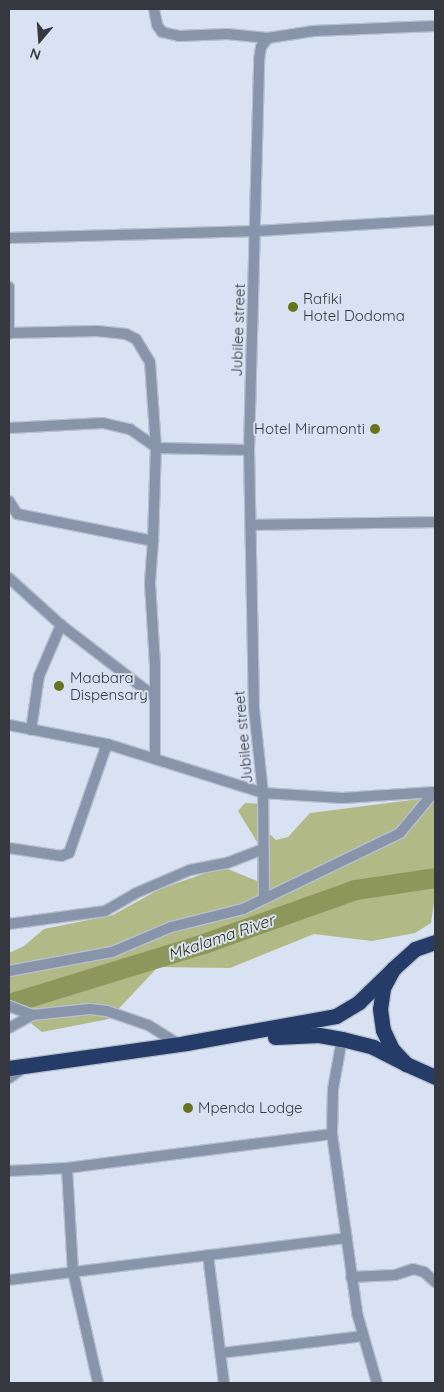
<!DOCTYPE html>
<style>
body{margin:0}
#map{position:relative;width:444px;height:1392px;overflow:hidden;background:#d8e2f3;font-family:Quicksand,sans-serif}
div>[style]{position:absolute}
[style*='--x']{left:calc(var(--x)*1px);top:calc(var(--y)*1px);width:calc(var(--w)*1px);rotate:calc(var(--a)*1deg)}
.green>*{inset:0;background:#b1ba87}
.river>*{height:20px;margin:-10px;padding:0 10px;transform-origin:10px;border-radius:10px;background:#8d975c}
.roads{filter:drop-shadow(1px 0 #b7c0cf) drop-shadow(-1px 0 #b7c0cf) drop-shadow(0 1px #b7c0cf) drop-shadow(0 -1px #b7c0cf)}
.street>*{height:10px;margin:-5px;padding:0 5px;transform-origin:5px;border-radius:5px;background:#8794aa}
.highway>*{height:15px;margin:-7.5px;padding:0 7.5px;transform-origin:7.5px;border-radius:7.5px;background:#253c68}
.dots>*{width:14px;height:14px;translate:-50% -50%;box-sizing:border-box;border:2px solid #d8e2f3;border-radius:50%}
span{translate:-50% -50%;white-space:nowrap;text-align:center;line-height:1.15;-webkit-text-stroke:4px #d8e2f3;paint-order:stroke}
.poi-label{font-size:15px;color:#35393f}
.left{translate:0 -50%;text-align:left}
.right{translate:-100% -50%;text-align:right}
.street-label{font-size:15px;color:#35393f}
.water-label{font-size:16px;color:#2e3404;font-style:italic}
.frame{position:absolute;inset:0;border:10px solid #35393f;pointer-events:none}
.north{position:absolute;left:15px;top:15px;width:50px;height:50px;-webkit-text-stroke:4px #d8e2f3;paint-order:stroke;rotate:198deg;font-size:14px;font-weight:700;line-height:20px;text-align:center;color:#35393f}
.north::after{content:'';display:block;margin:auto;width:18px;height:22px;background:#35393f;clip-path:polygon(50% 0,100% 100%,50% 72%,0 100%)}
</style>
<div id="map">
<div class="green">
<i style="clip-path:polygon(435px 797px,435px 895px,431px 923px,415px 933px,372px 941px,314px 934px,230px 968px,158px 967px,109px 1019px,42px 1032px,9px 1006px,9px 953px,24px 946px,44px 929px,113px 915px,160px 889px,223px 867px,257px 881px,257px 842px,238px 811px,245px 803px,264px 804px,263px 828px,276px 840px,288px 837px,310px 813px)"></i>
</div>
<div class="river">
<i style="--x:9;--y:1004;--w:204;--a:-17.1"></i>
<i style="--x:204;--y:944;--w:161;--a:-19.6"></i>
<i style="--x:356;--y:890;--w:80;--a:-8.6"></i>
</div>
<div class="roads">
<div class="street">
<i style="--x:154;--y:9;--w:16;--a:79"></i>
<i style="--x:157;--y:25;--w:9;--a:54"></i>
<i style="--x:162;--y:32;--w:17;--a:13"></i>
<i style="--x:179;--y:36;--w:48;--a:-2.4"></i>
<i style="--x:227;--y:34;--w:41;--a:5.6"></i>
<i style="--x:268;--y:38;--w:46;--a:-8.8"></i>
<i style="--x:313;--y:31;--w:122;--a:-2.3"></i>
<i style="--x:9;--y:238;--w:248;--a:-1.6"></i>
<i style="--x:257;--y:231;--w:178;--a:-3.5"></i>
<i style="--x:9;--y:287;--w:47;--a:90"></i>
<i style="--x:9;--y:333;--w:88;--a:-1.3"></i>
<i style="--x:97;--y:331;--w:29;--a:6"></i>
<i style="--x:126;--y:334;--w:11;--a:27"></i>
<i style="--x:136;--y:339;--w:27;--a:59"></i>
<i style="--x:150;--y:362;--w:86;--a:86"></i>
<i style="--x:156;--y:448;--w:93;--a:1.2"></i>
<i style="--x:9;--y:428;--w:94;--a:-3"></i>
<i style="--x:103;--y:423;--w:28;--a:13"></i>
<i style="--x:130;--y:429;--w:32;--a:35"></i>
<i style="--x:9;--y:501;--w:15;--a:58"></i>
<i style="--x:17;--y:514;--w:139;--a:11.2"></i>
<i style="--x:153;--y:541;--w:42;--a:94.1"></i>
<i style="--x:150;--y:583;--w:82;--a:86.5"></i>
<i style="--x:155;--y:665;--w:94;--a:90"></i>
<i style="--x:251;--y:525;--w:184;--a:-0.9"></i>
<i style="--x:153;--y:541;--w:93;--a:-88.2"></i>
<i style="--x:9;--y:578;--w:70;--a:42.1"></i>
<i style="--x:61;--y:625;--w:118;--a:37.5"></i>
<i style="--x:9;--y:725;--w:100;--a:11"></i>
<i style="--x:107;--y:744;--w:164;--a:17.4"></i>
<i style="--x:263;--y:793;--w:79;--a:3.6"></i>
<i style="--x:342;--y:798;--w:93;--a:-3.7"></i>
<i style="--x:31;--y:730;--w:55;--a:-81.6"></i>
<i style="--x:39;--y:676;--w:56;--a:-66.7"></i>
<i style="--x:9;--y:848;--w:53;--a:8.7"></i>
<i style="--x:61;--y:856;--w:9;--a:-21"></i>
<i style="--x:69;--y:853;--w:115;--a:-70.8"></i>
<i style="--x:264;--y:899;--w:106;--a:-90.5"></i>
<i style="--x:263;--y:793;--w:84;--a:-96.1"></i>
<i style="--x:254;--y:709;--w:259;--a:-91.1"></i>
<i style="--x:249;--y:450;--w:390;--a:-88.5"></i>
<i style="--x:259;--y:60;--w:13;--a:-81"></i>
<i style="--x:261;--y:47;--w:11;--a:-52"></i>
<i style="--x:9;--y:924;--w:97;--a:-7.7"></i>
<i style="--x:105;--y:911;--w:36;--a:-30"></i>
<i style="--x:136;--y:893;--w:59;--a:-23.1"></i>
<i style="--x:190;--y:870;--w:38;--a:-11"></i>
<i style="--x:227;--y:863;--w:39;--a:-21"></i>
<i style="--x:9;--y:971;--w:105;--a:-10.5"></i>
<i style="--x:112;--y:952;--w:64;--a:-23"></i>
<i style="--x:171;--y:927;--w:74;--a:-14"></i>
<i style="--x:243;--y:909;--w:174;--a:-25.8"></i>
<i style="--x:400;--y:833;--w:53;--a:-50.3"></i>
<i style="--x:9;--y:1006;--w:25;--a:21"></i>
<i style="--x:32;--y:1015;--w:58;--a:-5.9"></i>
<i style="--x:90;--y:1009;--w:17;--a:7"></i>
<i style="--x:107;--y:1011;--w:43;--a:18.9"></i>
<i style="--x:148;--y:1025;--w:36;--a:32"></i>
<i style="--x:9;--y:1028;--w:26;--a:-29"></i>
<i style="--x:342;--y:1039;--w:51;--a:100.2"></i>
<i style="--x:333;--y:1089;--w:45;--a:91.3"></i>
<i style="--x:332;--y:1134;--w:181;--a:82"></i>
<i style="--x:357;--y:1313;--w:73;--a:74.1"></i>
<i style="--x:9;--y:1078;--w:18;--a:-34"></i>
<i style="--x:67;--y:1168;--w:104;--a:86.7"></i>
<i style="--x:73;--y:1272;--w:114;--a:77.3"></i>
<i style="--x:9;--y:1171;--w:58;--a:-3"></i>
<i style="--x:67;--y:1168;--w:267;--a:-7.3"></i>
<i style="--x:208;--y:1255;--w:129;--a:82.9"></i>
<i style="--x:351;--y:1277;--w:44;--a:-2.6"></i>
<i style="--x:395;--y:1275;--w:19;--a:-18"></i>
<i style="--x:413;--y:1269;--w:11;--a:15"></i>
<i style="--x:424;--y:1272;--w:15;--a:42"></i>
<i style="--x:9;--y:1280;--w:340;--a:-7.1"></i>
<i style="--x:221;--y:1353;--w:143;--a:-6.8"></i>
</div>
<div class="highway">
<i style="--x:435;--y:942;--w:21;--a:161"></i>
<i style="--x:415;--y:949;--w:30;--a:138"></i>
<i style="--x:393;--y:969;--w:21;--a:118"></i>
<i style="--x:383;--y:988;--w:21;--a:98"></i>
<i style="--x:380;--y:1009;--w:21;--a:82"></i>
<i style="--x:383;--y:1030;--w:21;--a:65"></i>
<i style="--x:392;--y:1049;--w:21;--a:47"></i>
<i style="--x:406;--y:1064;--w:32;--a:24"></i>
<i style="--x:275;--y:1037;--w:44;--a:-2.6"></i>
<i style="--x:319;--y:1035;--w:23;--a:10"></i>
<i style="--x:342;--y:1039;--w:32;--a:14"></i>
<i style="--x:373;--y:1047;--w:37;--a:27"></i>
<i style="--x:9;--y:1068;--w:179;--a:-8"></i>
<i style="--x:186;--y:1043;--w:152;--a:-10.2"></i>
<i style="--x:336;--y:1016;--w:27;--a:-31"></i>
<i style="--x:359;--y:1002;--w:47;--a:-44.1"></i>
</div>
</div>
<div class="dots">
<i style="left:293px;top:307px;background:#68731d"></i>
<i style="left:375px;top:429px;background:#68731d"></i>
<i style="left:59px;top:686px;background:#68731d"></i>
<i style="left:188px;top:1108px;background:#68731d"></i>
</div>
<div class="poi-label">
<span class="left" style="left:303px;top:307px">Rafiki<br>Hotel Dodoma</span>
<span class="right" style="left:365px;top:429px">Hotel Miramonti</span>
<span class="left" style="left:70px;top:686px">Maabara<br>Dispensary</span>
<span class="left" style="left:198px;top:1108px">Mpenda Lodge</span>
</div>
<div class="street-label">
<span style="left:238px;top:330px;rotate:-88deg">Jubilee street</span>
<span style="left:243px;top:737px;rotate:-95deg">Jubilee street</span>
</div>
<div class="water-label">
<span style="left:221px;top:937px;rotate:-19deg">Mkalama River</span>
</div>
<div class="frame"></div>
<div class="north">N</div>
</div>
